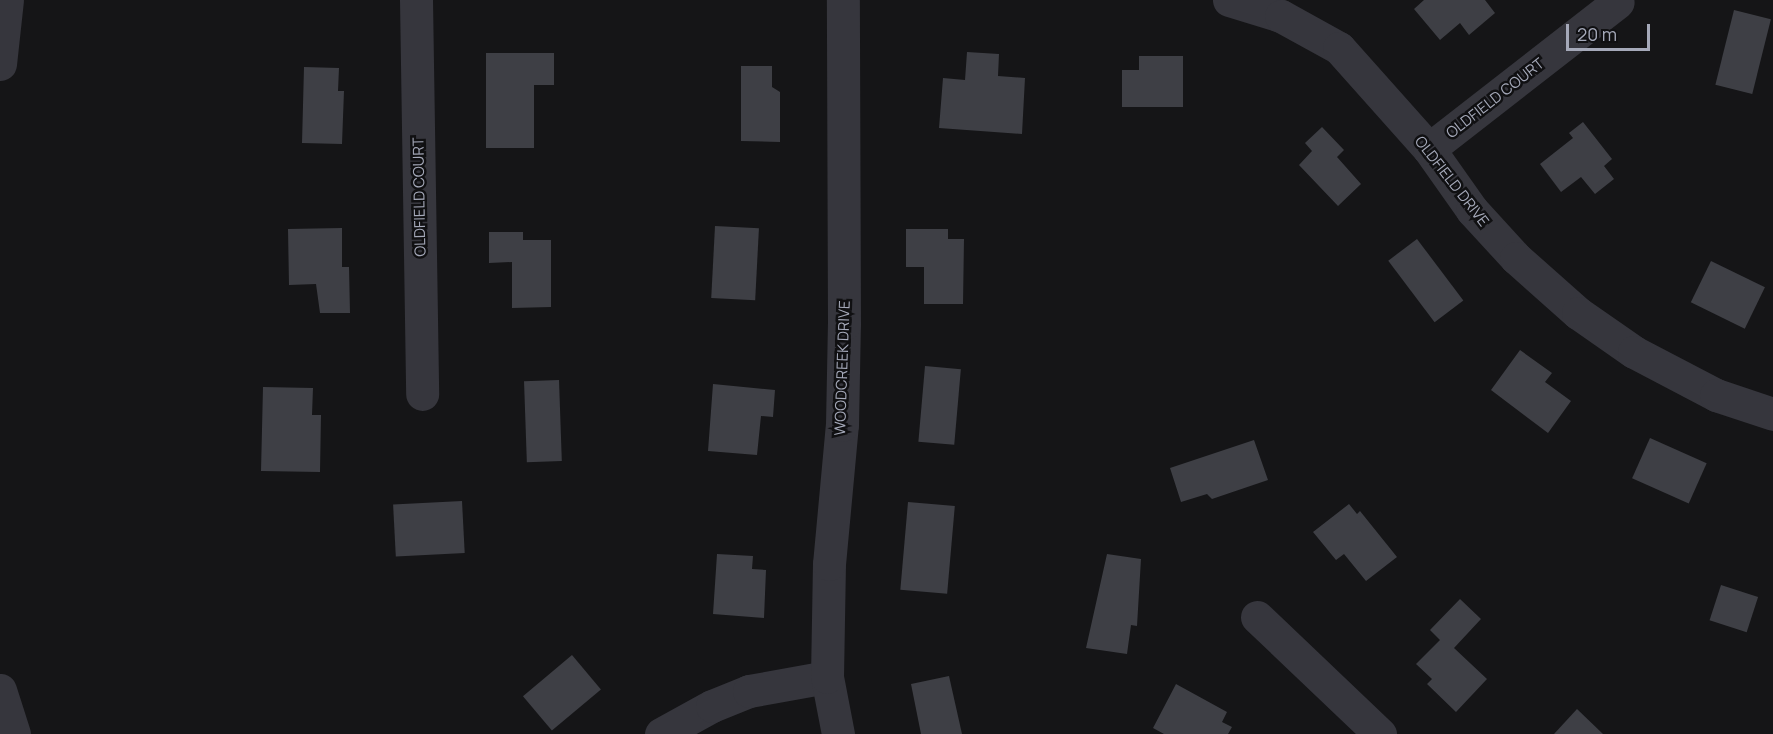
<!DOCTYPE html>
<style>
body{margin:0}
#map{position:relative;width:1773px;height:734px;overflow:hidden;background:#151517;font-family:Manrope,sans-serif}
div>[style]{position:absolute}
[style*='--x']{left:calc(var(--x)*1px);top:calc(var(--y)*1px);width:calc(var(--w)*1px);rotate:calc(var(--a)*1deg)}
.building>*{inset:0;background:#3e3f45;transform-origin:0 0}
.street>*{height:33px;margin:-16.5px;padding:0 16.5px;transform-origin:16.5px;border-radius:16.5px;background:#36363d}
span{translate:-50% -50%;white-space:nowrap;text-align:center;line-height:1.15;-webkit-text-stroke:5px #101012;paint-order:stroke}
.street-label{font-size:15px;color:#a5a9b9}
.scale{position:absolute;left:1566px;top:24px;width:84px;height:27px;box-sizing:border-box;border:3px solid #a5a9b9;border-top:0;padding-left:8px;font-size:18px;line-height:21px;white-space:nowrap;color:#a5a9b9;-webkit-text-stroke:4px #101012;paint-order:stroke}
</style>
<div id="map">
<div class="building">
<i style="clip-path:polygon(1424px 0,1485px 0,1495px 13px,1469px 35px,1460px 23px,1440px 40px,1414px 9px)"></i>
<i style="left:1734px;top:10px;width:38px;height:77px;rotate:14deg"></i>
<i style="clip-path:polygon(967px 52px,999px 54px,998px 76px,1025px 78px,1022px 134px,939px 128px,943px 78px,965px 80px)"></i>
<i style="clip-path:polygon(486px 53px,554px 53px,554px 85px,534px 85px,534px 148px,486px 148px)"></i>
<i style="clip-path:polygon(1139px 56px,1183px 56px,1183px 107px,1122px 107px,1122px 70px,1139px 70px)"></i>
<i style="clip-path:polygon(741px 66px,772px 66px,772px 87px,780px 92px,780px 142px,741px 141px)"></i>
<i style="clip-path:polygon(304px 67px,339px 68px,338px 91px,344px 91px,342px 144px,302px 143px)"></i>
<i style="clip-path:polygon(1583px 122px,1612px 159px,1604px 166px,1614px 179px,1595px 194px,1581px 177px,1561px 192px,1540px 164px,1573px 138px,1569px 133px)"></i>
<i style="clip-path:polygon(1322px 127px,1344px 150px,1337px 157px,1361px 184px,1338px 206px,1299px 165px,1312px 151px,1305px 143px)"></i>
<i style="left:715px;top:226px;width:44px;height:72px;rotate:3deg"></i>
<i style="clip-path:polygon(342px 228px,342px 267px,349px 267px,350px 313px,320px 313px,316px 284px,289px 285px,288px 229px)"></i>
<i style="clip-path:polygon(906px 229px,948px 229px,948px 239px,964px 239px,963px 304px,924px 304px,924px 267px,906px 267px)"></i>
<i style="clip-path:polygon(489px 232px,523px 232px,523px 240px,551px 240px,551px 307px,512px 308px,512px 262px,489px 263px)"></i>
<i style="left:1417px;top:239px;width:77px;height:36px;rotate:53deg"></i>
<i style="left:1711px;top:261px;width:60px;height:46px;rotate:26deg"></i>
<i style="clip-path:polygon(1520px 350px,1552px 373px,1545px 382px,1571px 401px,1548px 433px,1491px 390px)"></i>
<i style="left:925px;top:366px;width:36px;height:76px;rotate:5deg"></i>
<i style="left:559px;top:380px;width:81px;height:35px;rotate:88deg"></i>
<i style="clip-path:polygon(713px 384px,775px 390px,773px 417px,761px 416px,757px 455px,708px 451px)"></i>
<i style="clip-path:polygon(263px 387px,313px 388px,312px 415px,321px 415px,320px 472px,261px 471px)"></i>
<i style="left:1650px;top:438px;width:62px;height:44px;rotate:24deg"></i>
<i style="clip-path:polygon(1254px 440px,1268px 480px,1212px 499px,1207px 494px,1181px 502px,1170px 468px)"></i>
<i style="left:462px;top:501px;width:52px;height:69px;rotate:87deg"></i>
<i style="left:908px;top:502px;width:47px;height:88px;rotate:5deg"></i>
<i style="clip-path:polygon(1349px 504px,1357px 514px,1360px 511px,1397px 557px,1366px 581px,1344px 554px,1336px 560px,1313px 532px)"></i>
<i style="clip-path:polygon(717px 554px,753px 556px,752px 569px,766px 570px,764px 618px,713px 614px)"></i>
<i style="clip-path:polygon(1107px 554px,1141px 559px,1137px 626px,1131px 625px,1127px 654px,1086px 648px)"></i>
<i style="left:1721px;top:585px;width:39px;height:37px;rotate:18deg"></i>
<i style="clip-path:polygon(1460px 599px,1481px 619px,1454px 648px,1487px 679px,1456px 712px,1427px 684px,1432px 679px,1416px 664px,1440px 640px,1430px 630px)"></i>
<i style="left:572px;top:655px;width:45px;height:64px;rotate:50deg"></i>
<i style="clip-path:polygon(949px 676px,962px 734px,921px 734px,911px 684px)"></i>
<i style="clip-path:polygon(1176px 684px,1227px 712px,1222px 722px,1232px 727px,1228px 734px,1164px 734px,1153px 728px)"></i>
<i style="clip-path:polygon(1577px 709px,1603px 734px,1554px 734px)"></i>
</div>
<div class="street">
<i style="--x:416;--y:0;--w:394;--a:89.1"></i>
<i style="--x:1229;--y:0;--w:54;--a:17.1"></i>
<i style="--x:1281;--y:16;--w:66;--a:28.9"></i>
<i style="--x:1339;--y:48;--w:135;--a:48.3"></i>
<i style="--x:1429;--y:149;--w:75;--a:54.8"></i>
<i style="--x:1472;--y:210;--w:65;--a:47.5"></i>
<i style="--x:1516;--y:258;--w:83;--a:41.6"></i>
<i style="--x:1578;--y:313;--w:68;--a:34.9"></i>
<i style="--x:1634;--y:352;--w:93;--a:27.7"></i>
<i style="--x:1716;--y:395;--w:60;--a:18.4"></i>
<i style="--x:0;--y:64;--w:64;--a:-83.8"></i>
<i style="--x:1429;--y:149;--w:239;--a:-37.9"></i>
<i style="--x:1257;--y:617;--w:170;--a:43.6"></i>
<i style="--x:0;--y:690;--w:46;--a:72.3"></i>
<i style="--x:661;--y:734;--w:58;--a:-28.8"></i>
<i style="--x:712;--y:706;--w:40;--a:-22"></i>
<i style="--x:749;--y:691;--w:79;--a:-10.2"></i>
<i style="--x:838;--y:734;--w:58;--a:-100.9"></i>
<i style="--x:827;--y:677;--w:113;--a:-89"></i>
<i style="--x:829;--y:564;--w:140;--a:-84.7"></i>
<i style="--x:842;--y:425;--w:101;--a:-88.9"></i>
<i style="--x:844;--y:324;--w:324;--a:-90.2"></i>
</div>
<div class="street-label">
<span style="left:1495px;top:98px;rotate:-38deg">OLDFIELD COURT</span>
<span style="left:1452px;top:181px;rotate:52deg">OLDFIELD DRIVE</span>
<span style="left:419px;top:197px;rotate:-91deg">OLDFIELD COURT</span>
<span style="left:842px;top:368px;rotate:-88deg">WOODCREEK DRIVE</span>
</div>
<div class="scale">20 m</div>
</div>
